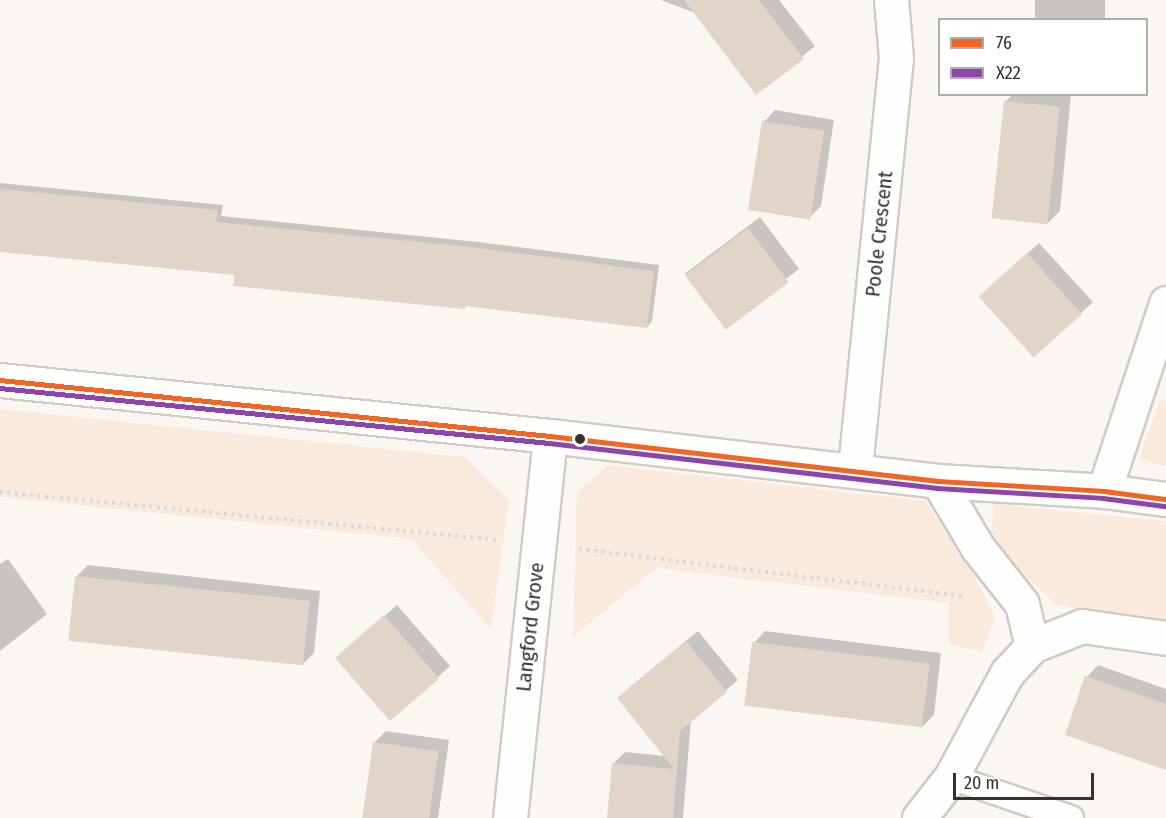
<!DOCTYPE html>
<style>
body{margin:0}
#map{position:relative;width:1166px;height:818px;overflow:hidden;background:#faf6f2;font-family:"Fira Sans Condensed",sans-serif}
div>[style]{position:absolute}
[style*='--x']{left:calc(var(--x)*1px);top:calc(var(--y)*1px);width:calc(var(--w)*1px);rotate:calc(var(--a)*1deg)}
.green>*{inset:0;background:#f9eadd}
.shadow>*{inset:0;background:#0003;transform-origin:0 0}
.building>*{inset:0;background:#e1d4c8;transform-origin:0 0}
.path>*{height:4px;margin-top:-2px;transform-origin:0;background:repeating-linear-gradient(90deg,#dbd9d8 0 3px,transparent 0 7.5px)}
.roads{filter:drop-shadow(2px 0 #d1cbc6) drop-shadow(-2px 0 #d1cbc6) drop-shadow(0 2px #d1cbc6) drop-shadow(0 -2px #d1cbc6)}
.service>*{height:24px;margin:-12px;padding:0 12px;transform-origin:12px;border-radius:12px;background:#fefefd}
.minor>*{height:33px;margin:-16.5px;padding:0 16.5px;transform-origin:16.5px;border-radius:16.5px;background:#fefefd}
.tertiary>*{height:33px;margin:-16.5px;padding:0 16.5px;transform-origin:16.5px;border-radius:16.5px;background:#fefefd}
.bus-1>*{height:4.5px;margin:-2.25px;padding:0 2.25px;transform-origin:2.25px;border-radius:2.25px;background:#f26522}
.bus-2>*{height:4.5px;margin:-2.25px;padding:0 2.25px;transform-origin:2.25px;border-radius:2.25px;background:#8e44ad}
.dots>*{width:16px;height:16px;translate:-50% -50%;box-sizing:border-box;border:3px solid #fff;border-radius:50%}
span{translate:-50% -50%;white-space:nowrap;text-align:center;line-height:1.15;-webkit-text-stroke:6px #fff;paint-order:stroke}
.street-label{font-size:21px;color:#38302a}
.legend{position:absolute;left:938px;top:18px;width:210px;height:78px;box-sizing:border-box;background:#fff;border:2px solid #afacaa;margin:0;padding:8px 10px;list-style:none;font-size:18px;color:#38302a}
.legend li{display:flex;align-items:center;gap:12px;height:30px}
.legend b{width:30px;border:2px solid #afacaa}
.scale{position:absolute;left:953px;top:773px;width:141px;height:27px;box-sizing:border-box;border:3px solid #38302a;border-top:0;padding-left:8px;font-size:18px;line-height:21px;white-space:nowrap;color:#38302a;-webkit-text-stroke:4px #fff;paint-order:stroke}
</style>
<div id="map">
<div class="green">
<i style="clip-path:polygon(1160px 400px,1166px 401px,1166px 467px,1139px 458px)"></i>
<i style="clip-path:polygon(0 409px,465px 457px,509px 500px,491px 629px,411px 539px,0 497px)"></i>
<i style="clip-path:polygon(608px 465px,925px 501px,973px 574px,995px 617px,982px 652px,949px 644px,949px 603px,656px 568px,573px 637px,577px 493px)"></i>
<i style="clip-path:polygon(994px 504px,1166px 521px,1166px 622px,1057px 605px,1010px 563px,991px 534px)"></i>
</div>
<div class="shadow">
<i style="clip-path:polygon(661px 0,713px 0,698px 14px)"></i>
<i style="clip-path:polygon(751px 0,779px 0,815px 46px,757px 93px)"></i>
<i style="left:1035px;top:0;width:70px;height:20px"></i>
<i style="clip-path:polygon(1013px 94px,1071px 94px,1060px 211px,1048px 223px,1005px 102px)"></i>
<i style="clip-path:polygon(775px 110px,834px 120px,821px 206px,809px 218px,764px 122px)"></i>
<i style="clip-path:polygon(0 183px,223px 205px,221px 216px,478px 242px,659px 265px,652px 321px,647px 327px,467px 305px,464px 308px,235px 274px,0 250px)"></i>
<i style="left:760px;top:217px;width:65px;height:94px;rotate:53deg"></i>
<i style="clip-path:polygon(1039px 243px,1093px 302px,1081px 313px,992px 286px)"></i>
<i style="clip-path:polygon(8px 559px,47px 614px,0 651px,0 564px)"></i>
<i style="clip-path:polygon(88px 565px,320px 591px,314px 653px,302px 665px,76px 577px)"></i>
<i style="clip-path:polygon(397px 605px,450px 666px,438px 677px,349px 647px)"></i>
<i style="clip-path:polygon(698px 631px,738px 680px,691px 720px,683px 818px,609px 818px,613px 764px,625px 752px,665px 756px,630px 687px)"></i>
<i style="clip-path:polygon(765px 631px,941px 653px,934px 715px,922px 727px,754px 643px)"></i>
<i style="clip-path:polygon(1098px 665px,1166px 689px,1166px 769px,1087px 677px)"></i>
<i style="clip-path:polygon(386px 731px,449px 740px,438px 818px,365px 818px,374px 743px)"></i>
</div>
<div class="building">
<i style="clip-path:polygon(684px 0,759px 0,804px 59px,756px 95px)"></i>
<i style="left:1004px;top:101px;width:56px;height:118px;rotate:6deg"></i>
<i style="left:762px;top:121px;width:63px;height:90px;rotate:9deg"></i>
<i style="clip-path:polygon(0 189px,218px 210px,216px 222px,471px 247px,654px 271px,647px 328px,465px 306px,465px 309px,233px 286px,234px 275px,0 252px)"></i>
<i style="left:748px;top:228px;width:68px;height:79px;rotate:53deg"></i>
<i style="left:1027px;top:253px;width:82px;height:65px;rotate:48deg"></i>
<i style="left:75px;top:576px;width:236px;height:65px;rotate:6deg"></i>
<i style="left:384px;top:615px;width:84px;height:65px;rotate:49deg"></i>
<i style="clip-path:polygon(686px 641px,727px 692px,680px 731px,673px 818px,607px 818px,612px 763px,674px 769px,617px 698px)"></i>
<i style="left:752px;top:642px;width:179px;height:64px;rotate:7deg"></i>
<i style="clip-path:polygon(1085px 676px,1166px 704px,1166px 770px,1065px 735px)"></i>
<i style="left:373px;top:742px;width:66px;height:77px;rotate:8deg"></i>
</div>
<div class="path">
<i style="--x:0;--y:492;--w:499;--a:5.5"></i>
<i style="--x:579;--y:549;--w:386;--a:7"></i>
</div>
<div class="roads">
<div class="service">
<i style="--x:951;--y:777;--w:127;--a:18.9"></i>
</div>
<div class="minor">
<i style="--x:855;--y:468;--w:412;--a:-84.3"></i>
<i style="--x:896;--y:58;--w:58;--a:-94.9"></i>
<i style="--x:938;--y:481;--w:78;--a:59.2"></i>
<i style="--x:978;--y:548;--w:71;--a:51.8"></i>
<i style="--x:1022;--y:604;--w:43;--a:76.6"></i>
<i style="--x:1104;--y:491;--w:198;--a:-71.7"></i>
<i style="--x:510;--y:818;--w:384;--a:-84"></i>
<i style="--x:919;--y:818;--w:52;--a:-52"></i>
<i style="--x:951;--y:777;--w:118;--a:-61.7"></i>
<i style="--x:1007;--y:673;--w:37;--a:-47"></i>
<i style="--x:1032;--y:646;--w:54;--a:-21.8"></i>
<i style="--x:1082;--y:626;--w:85;--a:8.1"></i>
</div>
<div class="tertiary">
<i style="--x:0;--y:380;--w:553;--a:5.81"></i>
<i style="--x:550;--y:436;--w:391;--a:6.6"></i>
<i style="--x:938;--y:481;--w:166;--a:3.4"></i>
<i style="--x:1104;--y:491;--w:63;--a:7.4"></i>
</div>
</div>
<div class="bus-1">
<i style="--x:0;--y:380;--w:553;--a:5.81"></i>
<i style="--x:550;--y:436;--w:391;--a:6.6"></i>
<i style="--x:938;--y:481;--w:166;--a:3.4"></i>
<i style="--x:1104;--y:491;--w:63;--a:7.4"></i>
</div>
<div class="bus-2">
<i style="--x:0;--y:388;--w:552;--a:5.72"></i>
<i style="--x:549;--y:443;--w:391;--a:6.6"></i>
<i style="--x:937;--y:488;--w:166;--a:3.4"></i>
<i style="--x:1103;--y:498;--w:63;--a:7.4"></i>
</div>
<div class="dots">
<i style="left:580px;top:439px;background:#38302a"></i>
</div>
<div class="street-label">
<span style="left:879px;top:234px;rotate:-84deg">Poole Crescent</span>
<span style="left:530px;top:627px;rotate:-84deg">Langford Grove</span>
</div>
<ul class="legend">
<li><b style="height:8px;background:#f26522"></b>76</li>
<li><b style="height:8px;background:#8e44ad"></b>X22</li>
</ul>
<div class="scale">20 m</div>
</div>
